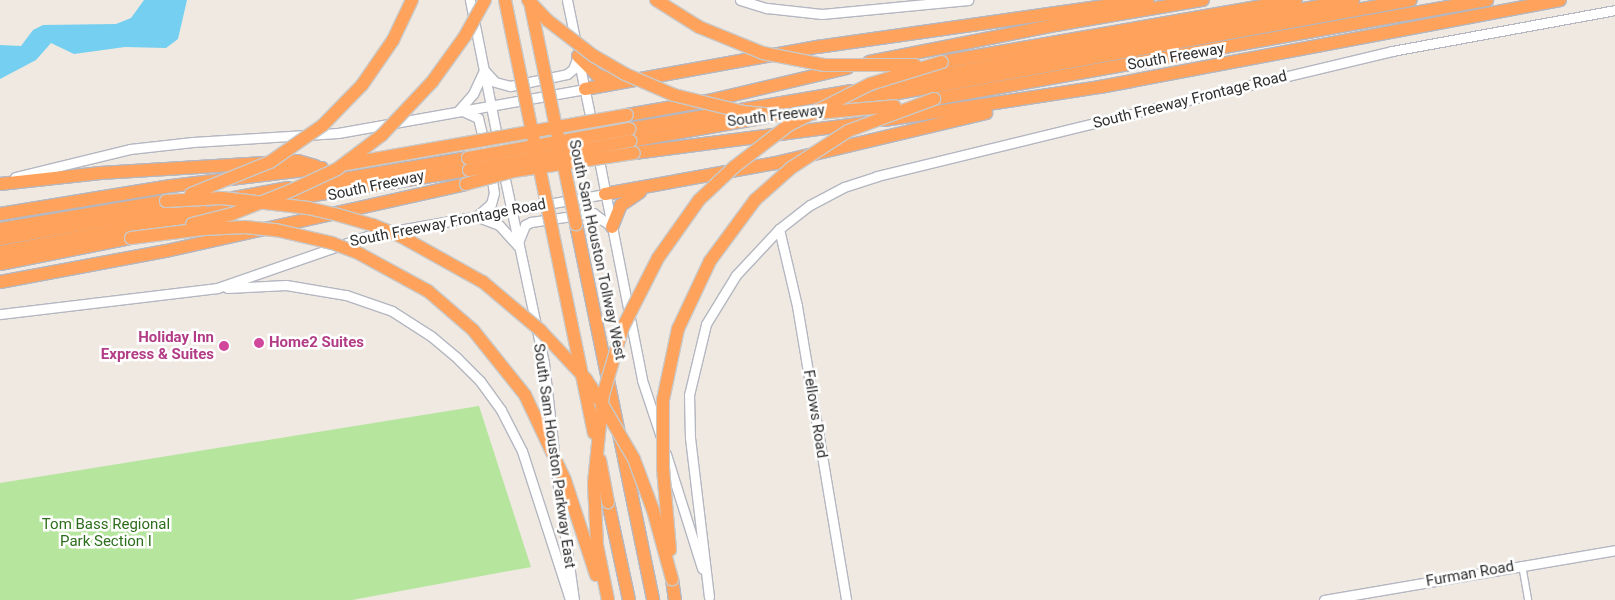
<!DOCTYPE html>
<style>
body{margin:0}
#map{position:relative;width:1615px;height:600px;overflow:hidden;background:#efe9e1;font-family:Roboto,sans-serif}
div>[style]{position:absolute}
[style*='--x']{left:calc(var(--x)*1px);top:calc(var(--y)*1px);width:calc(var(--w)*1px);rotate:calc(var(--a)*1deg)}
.green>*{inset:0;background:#b6e59e}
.water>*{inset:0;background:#75cff0}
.roads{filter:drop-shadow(1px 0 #b4b7c1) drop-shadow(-1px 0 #b4b7c1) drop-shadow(0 1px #b4b7c1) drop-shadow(0 -1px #b4b7c1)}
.street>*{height:6px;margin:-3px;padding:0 3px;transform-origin:3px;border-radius:3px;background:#fff}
.secondary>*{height:9px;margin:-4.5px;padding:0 4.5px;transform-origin:4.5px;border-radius:4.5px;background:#fff}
.highway>*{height:12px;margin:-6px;padding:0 6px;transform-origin:6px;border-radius:6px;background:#ffa35c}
.bridges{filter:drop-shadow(1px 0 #c9c9c9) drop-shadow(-1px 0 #c9c9c9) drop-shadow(0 1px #c9c9c9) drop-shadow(0 -1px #c9c9c9)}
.highway-bridge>*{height:12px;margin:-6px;padding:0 6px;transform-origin:6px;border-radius:6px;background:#ffa35c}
.dots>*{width:14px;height:14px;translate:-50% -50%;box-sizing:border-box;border:2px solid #fff;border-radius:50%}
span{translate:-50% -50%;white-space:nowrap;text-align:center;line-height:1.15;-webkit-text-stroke:5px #fff;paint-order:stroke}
.street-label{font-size:15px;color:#2e2e2e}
.hotel-label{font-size:15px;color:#b23c85;font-weight:700}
.right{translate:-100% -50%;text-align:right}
.left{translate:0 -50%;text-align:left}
.park-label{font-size:15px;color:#2c6e1b}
</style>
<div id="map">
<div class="green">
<i style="clip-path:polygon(479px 406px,531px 567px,352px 600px,187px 600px,183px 578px,187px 600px,0 600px,0 483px)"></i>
</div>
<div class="water">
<i style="clip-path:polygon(144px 0,187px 0,178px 39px,166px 48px,125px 47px,74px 54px,51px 43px,36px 60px,0 79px,0 45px,21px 46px,33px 30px,43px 25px,116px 24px,131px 18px)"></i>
</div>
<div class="roads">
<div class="street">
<i style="--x:1522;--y:565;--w:36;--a:80"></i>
</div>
<div class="secondary">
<i style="--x:470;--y:0;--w:160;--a:78.8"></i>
<i style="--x:567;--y:0;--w:45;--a:78.4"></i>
<i style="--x:740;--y:0;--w:28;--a:17"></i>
<i style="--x:767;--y:8;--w:55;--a:6.2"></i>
<i style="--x:822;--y:14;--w:147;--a:-5.5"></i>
<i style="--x:578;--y:57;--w:85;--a:78.4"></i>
<i style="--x:484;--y:70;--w:16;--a:47"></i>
<i style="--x:495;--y:82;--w:16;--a:15"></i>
<i style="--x:510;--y:86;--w:58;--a:-11.9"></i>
<i style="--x:567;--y:74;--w:8;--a:-40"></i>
<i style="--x:573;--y:69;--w:14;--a:-69"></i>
<i style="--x:459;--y:110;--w:21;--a:-49"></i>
<i style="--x:473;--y:94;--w:26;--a:-65"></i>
<i style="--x:460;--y:110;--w:20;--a:24"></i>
<i style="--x:478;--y:118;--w:41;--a:76"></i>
<i style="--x:598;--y:155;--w:229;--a:78.9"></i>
<i style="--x:642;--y:380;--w:60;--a:71.6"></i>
<i style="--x:503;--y:170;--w:197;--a:78"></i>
<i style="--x:544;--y:363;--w:90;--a:83.6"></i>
<i style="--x:15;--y:177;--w:118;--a:-13.7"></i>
<i style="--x:130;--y:149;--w:63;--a:-6.3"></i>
<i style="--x:193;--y:142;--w:145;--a:-3.6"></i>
<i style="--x:338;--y:133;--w:251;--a:-10.1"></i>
<i style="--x:477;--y:216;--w:18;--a:-41"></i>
<i style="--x:491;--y:204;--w:11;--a:-75"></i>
<i style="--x:494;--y:193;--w:19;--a:-99"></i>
<i style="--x:478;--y:217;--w:22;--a:21"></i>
<i style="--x:499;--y:225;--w:24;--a:48"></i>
<i style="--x:779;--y:229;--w:79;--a:76.8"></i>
<i style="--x:797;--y:306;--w:298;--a:80.5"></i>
<i style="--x:517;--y:245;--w:22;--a:-68"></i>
<i style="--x:525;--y:225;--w:7;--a:-27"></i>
<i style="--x:531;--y:222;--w:63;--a:-8.3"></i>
<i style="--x:593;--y:213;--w:24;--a:36"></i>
<i style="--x:227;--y:288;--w:59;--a:-2.9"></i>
<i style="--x:286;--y:285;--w:61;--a:9.5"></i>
<i style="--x:346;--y:295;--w:49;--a:19.2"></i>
<i style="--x:392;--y:311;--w:46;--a:32.7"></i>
<i style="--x:431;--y:336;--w:35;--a:40"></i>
<i style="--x:458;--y:359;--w:31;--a:45"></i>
<i style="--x:480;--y:381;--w:36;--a:54"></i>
<i style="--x:501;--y:410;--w:46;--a:62.9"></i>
<i style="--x:522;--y:451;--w:157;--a:72.1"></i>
<i style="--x:0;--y:314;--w:219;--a:-6.8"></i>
<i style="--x:217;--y:288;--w:162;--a:-19.1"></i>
<i style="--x:370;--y:235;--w:239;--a:-9.9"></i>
<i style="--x:666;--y:454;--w:120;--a:72.5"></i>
<i style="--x:555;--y:465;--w:136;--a:82"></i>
<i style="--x:709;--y:597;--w:160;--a:-96.8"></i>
<i style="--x:690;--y:438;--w:43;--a:-91.3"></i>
<i style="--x:689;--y:395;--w:73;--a:-76.5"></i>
<i style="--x:706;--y:324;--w:57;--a:-58.5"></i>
<i style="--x:736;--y:275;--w:63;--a:-46.9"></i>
<i style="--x:779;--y:229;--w:39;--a:-38"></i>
<i style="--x:810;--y:205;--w:38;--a:-28"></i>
<i style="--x:844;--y:187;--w:35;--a:-18"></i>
<i style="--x:877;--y:176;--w:366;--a:-13.7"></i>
<i style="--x:1233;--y:89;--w:163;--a:-13.4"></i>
<i style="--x:1392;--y:51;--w:227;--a:-10.4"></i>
<i style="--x:1324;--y:600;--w:295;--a:-9.7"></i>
</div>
<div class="highway">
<i style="--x:578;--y:56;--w:27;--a:45"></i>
<i style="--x:597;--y:75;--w:21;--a:19"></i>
<i style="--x:869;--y:62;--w:191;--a:-11.2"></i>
<i style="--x:1056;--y:25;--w:149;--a:-9.7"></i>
<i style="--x:942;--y:62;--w:359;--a:-9.9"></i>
<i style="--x:879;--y:86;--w:482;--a:-10.3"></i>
<i style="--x:585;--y:89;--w:236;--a:-10.3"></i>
<i style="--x:817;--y:47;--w:334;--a:-8.1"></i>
<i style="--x:934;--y:99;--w:562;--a:-10.15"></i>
<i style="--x:832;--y:105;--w:588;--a:-10.28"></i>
<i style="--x:627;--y:115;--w:86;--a:-10"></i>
<i style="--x:712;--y:100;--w:139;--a:-13.3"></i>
<i style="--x:884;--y:120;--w:219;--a:-8.7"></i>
<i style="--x:1100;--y:87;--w:468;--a:-10.7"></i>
<i style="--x:629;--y:129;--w:226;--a:-9.7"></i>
<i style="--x:630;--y:141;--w:140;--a:-9.9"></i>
<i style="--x:634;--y:153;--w:232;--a:-7.4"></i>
<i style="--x:0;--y:184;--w:101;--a:-6.3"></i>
<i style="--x:100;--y:173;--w:198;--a:-3.5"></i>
<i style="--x:298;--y:161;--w:18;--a:16"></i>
<i style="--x:308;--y:185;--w:162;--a:-9.6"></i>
<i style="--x:605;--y:194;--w:174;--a:-10.3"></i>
<i style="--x:776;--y:163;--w:216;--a:-13.4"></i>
<i style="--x:234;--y:198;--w:55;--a:-10.5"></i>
<i style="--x:271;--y:202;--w:201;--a:-9.2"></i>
<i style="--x:0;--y:214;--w:173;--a:-9.3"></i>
<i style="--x:171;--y:186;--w:152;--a:-6.8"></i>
<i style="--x:576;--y:224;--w:384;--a:78.4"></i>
<i style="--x:612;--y:227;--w:24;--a:-68"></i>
<i style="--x:621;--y:205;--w:23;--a:-34"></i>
<i style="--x:0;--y:229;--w:168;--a:-9.6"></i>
<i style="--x:0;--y:239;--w:205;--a:-10.1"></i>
<i style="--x:0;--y:252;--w:229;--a:-10.6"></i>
<i style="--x:0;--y:264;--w:134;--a:-11.2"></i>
<i style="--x:0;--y:282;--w:169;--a:-10.6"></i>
<i style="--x:166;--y:251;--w:307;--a:-12.6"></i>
<i style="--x:608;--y:502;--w:100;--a:77.9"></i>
<i style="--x:672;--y:579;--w:21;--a:82"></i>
</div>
</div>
<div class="bridges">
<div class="highway-bridge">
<i style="--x:505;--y:0;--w:442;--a:78.4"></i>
<i style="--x:528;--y:0;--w:28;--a:46"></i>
<i style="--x:547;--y:20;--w:59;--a:37.5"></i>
<i style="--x:594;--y:56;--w:36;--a:30"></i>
<i style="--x:625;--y:74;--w:53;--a:23.2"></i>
<i style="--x:674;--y:95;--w:71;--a:13.8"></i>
<i style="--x:743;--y:112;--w:41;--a:5.6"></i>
<i style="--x:784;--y:116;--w:111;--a:-5.1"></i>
<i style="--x:656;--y:0;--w:51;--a:32.1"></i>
<i style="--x:699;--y:27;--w:69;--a:22.1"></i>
<i style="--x:763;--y:53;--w:63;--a:11"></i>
<i style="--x:825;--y:65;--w:90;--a:0"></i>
<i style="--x:530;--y:2;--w:227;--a:78.3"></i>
<i style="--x:468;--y:158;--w:164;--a:-10.2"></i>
<i style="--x:346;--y:164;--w:285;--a:-9.9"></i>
<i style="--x:469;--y:170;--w:164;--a:-10.2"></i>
<i style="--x:466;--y:184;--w:50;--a:-15.2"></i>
<i style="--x:514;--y:171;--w:121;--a:-8.5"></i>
<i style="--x:191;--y:194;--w:85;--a:-22.1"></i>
<i style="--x:270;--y:162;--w:65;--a:-34.9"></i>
<i style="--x:323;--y:125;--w:56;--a:-45.7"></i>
<i style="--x:362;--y:85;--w:55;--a:-55.4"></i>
<i style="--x:393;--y:40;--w:44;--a:-64.6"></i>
<i style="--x:166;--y:201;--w:56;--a:-3.1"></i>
<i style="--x:222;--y:198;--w:87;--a:6.6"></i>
<i style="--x:308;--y:208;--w:31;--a:13"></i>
<i style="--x:338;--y:215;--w:36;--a:16"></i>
<i style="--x:373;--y:225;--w:31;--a:22"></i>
<i style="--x:402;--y:237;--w:93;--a:29.1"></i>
<i style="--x:483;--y:282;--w:75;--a:40.1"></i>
<i style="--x:540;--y:330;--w:67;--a:46.8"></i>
<i style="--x:586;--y:379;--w:24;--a:57"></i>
<i style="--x:599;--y:399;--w:69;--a:59.7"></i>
<i style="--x:634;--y:459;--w:54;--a:69.6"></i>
<i style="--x:653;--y:510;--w:72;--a:74.6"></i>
<i style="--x:192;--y:224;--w:41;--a:-14"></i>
<i style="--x:232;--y:214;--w:62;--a:-21.6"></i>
<i style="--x:290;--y:191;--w:52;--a:-25.1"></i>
<i style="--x:337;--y:169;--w:56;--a:-37.1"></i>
<i style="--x:382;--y:135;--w:73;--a:-46.7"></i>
<i style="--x:432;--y:82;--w:57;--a:-54.3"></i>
<i style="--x:465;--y:36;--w:41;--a:-60.9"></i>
<i style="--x:131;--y:238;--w:73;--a:-7.1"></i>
<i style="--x:203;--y:229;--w:42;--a:-2.7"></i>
<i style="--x:245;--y:227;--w:31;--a:6"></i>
<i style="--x:276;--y:230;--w:57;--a:13.1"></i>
<i style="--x:332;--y:243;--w:30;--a:21"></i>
<i style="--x:360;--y:254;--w:77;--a:28.6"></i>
<i style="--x:428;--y:291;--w:60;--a:40.9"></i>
<i style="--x:473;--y:330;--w:83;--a:51.3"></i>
<i style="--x:525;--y:395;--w:94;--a:64.8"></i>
<i style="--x:565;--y:480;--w:100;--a:71.9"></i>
<i style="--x:600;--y:460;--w:43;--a:79.2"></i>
<i style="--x:670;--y:550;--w:82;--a:-94.9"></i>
<i style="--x:663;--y:468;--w:68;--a:-90"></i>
<i style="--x:663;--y:400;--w:73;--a:-78.1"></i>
<i style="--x:678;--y:329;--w:75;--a:-64.8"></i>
<i style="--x:710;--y:261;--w:76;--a:-53.6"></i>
<i style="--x:755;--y:200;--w:48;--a:-41.6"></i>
<i style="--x:791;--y:168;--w:68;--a:-33"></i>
<i style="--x:848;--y:131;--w:92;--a:-20.4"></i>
<i style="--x:608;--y:600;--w:56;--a:-101.3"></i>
<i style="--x:597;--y:545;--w:62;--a:-92.8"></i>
<i style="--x:594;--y:483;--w:88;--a:-84.2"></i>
<i style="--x:603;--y:395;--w:71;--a:-73.6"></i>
<i style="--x:623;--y:327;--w:77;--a:-63.1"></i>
<i style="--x:658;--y:258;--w:71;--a:-54.7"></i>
<i style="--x:699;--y:200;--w:48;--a:-43.3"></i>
<i style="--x:734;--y:167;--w:69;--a:-37.4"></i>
<i style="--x:789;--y:125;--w:91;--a:-26.8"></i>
<i style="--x:870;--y:84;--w:75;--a:-17"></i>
</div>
</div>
<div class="dots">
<i style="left:259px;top:343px;background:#d1479c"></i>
<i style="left:224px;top:346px;background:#d1479c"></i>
</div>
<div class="street-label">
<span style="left:1176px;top:57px;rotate:-10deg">South Freeway</span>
<span style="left:1190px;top:100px;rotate:-14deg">South Freeway Frontage Road</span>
<span style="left:776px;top:116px;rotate:-7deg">South Freeway</span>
<span style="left:376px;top:186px;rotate:-12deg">South Freeway</span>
<span style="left:448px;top:223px;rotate:-11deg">South Freeway Frontage Road</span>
<span style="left:597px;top:250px;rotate:78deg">South Sam Houston Tollway West</span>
<span style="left:815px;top:414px;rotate:81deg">Fellows Road</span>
<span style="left:554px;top:456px;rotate:82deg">South Sam Houston Parkway East</span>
<span style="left:1470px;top:574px;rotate:-10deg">Furman Road</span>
</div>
<div class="hotel-label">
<span class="right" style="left:214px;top:346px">Holiday Inn<br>Express &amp; Suites</span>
<span class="left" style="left:269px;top:343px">Home2 Suites</span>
</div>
<div class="park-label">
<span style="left:106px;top:533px">Tom Bass Regional<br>Park Section I</span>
</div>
</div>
